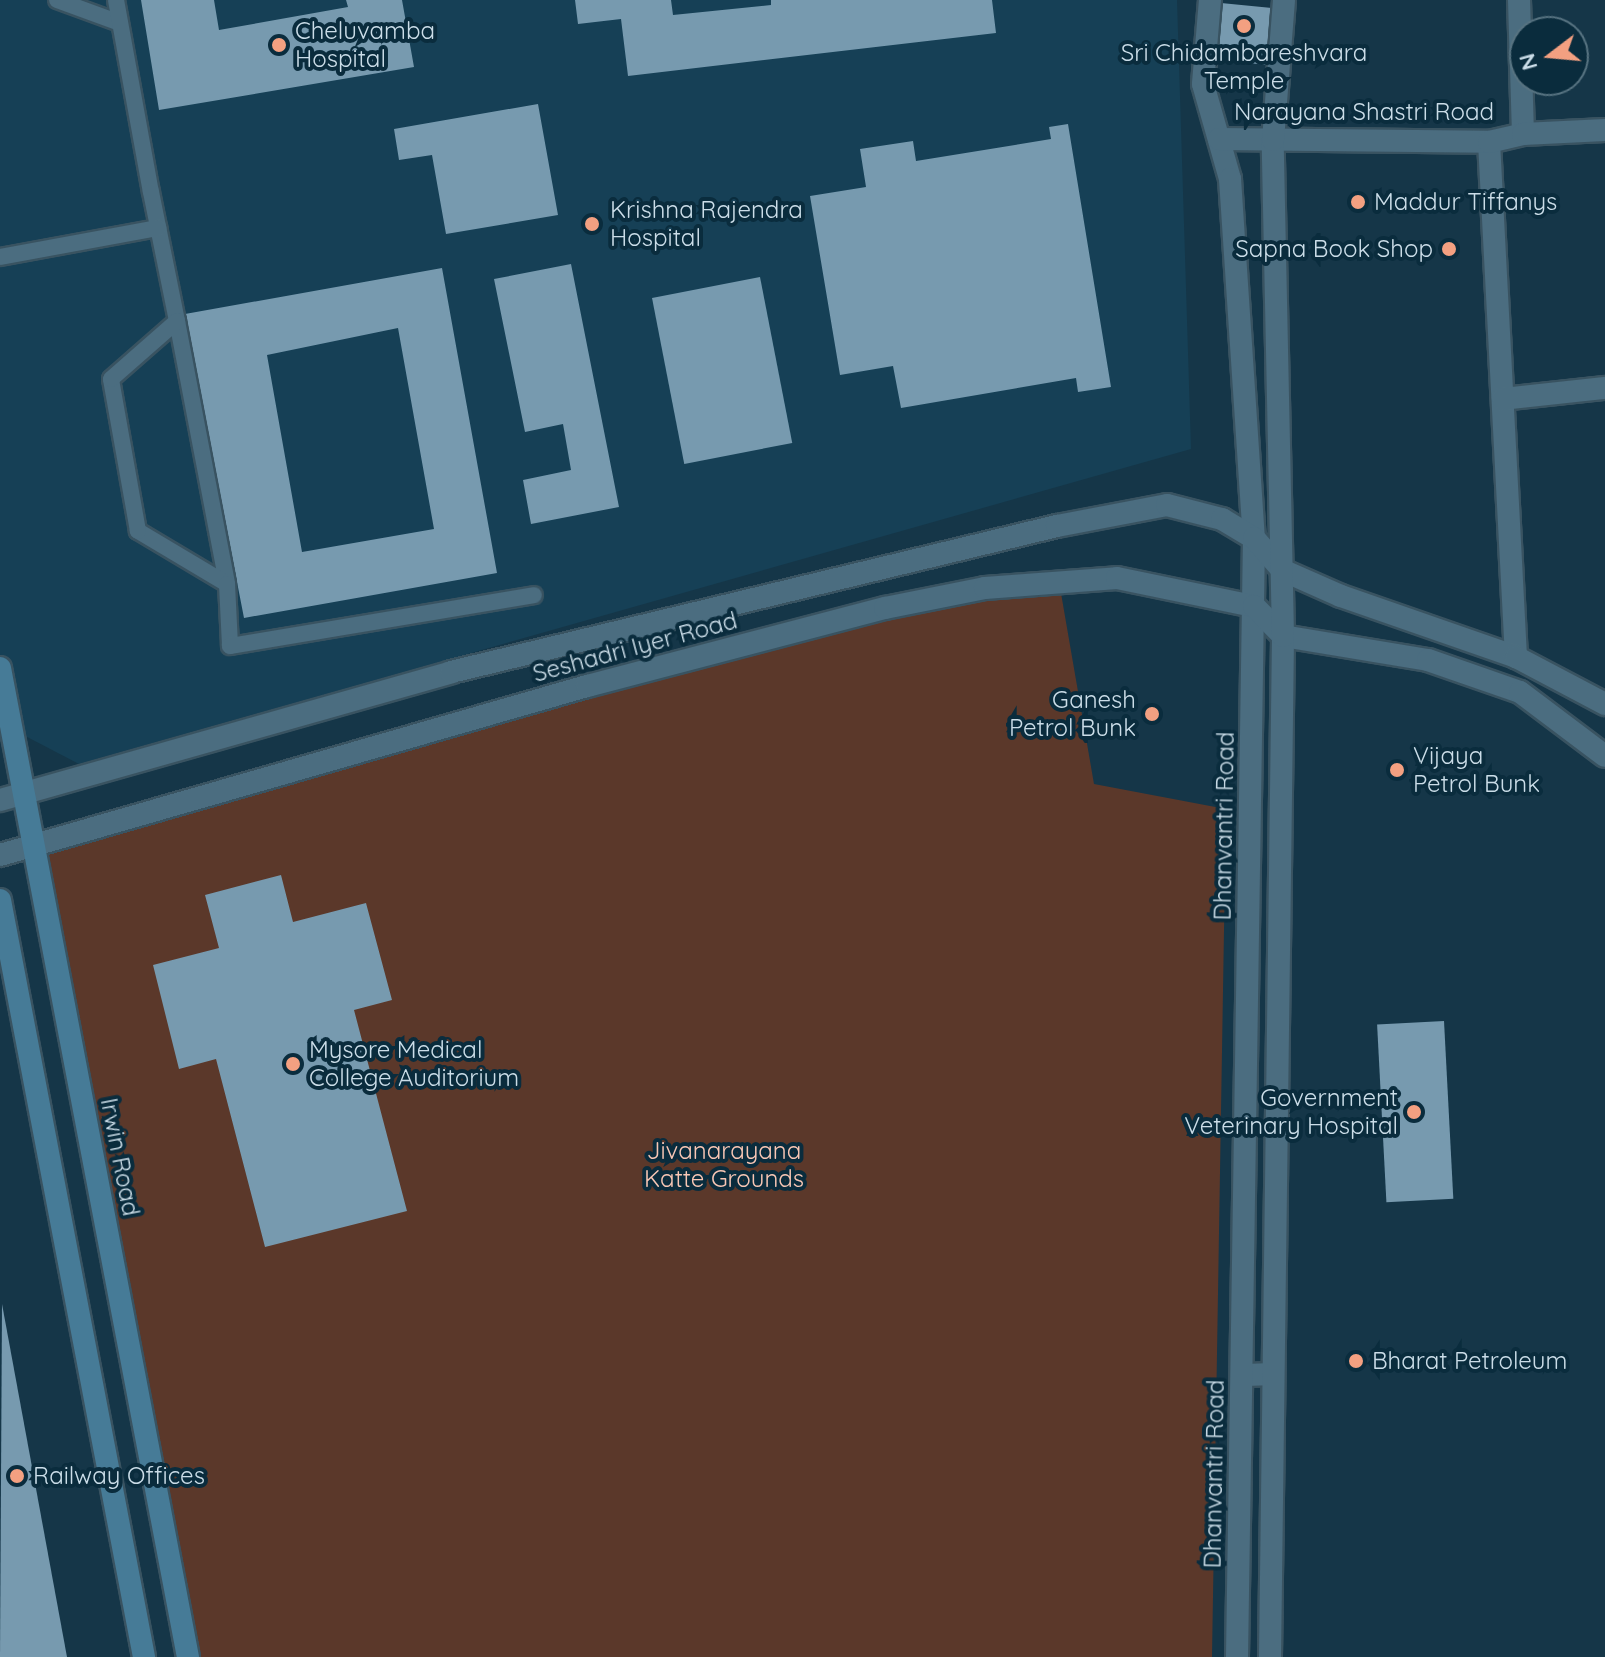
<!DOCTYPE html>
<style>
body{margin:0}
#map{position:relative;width:1605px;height:1657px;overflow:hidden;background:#153648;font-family:Quicksand,sans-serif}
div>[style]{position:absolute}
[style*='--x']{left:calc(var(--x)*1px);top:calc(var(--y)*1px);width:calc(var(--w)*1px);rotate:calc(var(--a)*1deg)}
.built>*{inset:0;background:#164056}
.green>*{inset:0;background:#5b382a}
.building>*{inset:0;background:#779aaf;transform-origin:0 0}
.roads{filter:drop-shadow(2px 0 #395361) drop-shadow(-2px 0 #395361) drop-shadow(0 2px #395361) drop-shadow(0 -2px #395361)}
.service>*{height:16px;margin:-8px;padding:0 8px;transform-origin:8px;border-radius:8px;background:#4b6d80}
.minor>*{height:22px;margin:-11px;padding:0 11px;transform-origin:11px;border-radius:11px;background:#4b6d80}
.tertiary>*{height:22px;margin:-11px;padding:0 11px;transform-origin:11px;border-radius:11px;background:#4b6d80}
.secondary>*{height:22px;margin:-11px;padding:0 11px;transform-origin:11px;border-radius:11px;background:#467b97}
.dots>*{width:22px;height:22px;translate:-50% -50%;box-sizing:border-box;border:4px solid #0a2c3d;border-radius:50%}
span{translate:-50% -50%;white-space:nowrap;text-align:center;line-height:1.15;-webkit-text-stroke:8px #0a2c3d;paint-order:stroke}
.poi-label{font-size:24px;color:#cbdde8}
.left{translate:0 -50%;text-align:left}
.right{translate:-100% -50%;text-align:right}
.street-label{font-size:24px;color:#cbdde8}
.park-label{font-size:24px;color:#f9c7b5}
.north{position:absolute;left:1509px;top:16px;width:80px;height:80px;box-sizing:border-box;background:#0a2c3d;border:2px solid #577381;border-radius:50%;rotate:254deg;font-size:22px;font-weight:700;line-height:32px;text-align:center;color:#cbdde8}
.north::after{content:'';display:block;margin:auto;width:28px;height:36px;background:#f3a081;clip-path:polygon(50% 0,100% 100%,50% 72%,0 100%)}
</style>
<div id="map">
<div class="built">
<i style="clip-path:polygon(0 0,1177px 0,1191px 449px,79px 764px,10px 728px,0 672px)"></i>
</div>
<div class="green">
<i style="clip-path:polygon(1057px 570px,1094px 784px,1226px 809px,1212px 1657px,187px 1657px,25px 841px)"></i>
</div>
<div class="building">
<i style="clip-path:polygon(141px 0,214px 0,219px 30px,348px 7px,346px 0,402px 0,414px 67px,159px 110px)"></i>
<i style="clip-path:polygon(575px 0,671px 0,673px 15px,771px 5px,771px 0,992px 0,996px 33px,628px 76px,621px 19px,578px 24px)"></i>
<i style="clip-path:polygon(1221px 3px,1272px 8px,1266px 65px,1249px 63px,1251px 47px,1233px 45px,1232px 61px,1216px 59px)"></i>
<i style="clip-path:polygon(538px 104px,558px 215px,446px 234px,432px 155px,399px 160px,394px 129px)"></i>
<i style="clip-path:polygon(1068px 124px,1111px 387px,1078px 392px,1076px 378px,901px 408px,893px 366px,840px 375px,810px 196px,866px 187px,860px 149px,913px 141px,916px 161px,1051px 139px,1049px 127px)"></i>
<i style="clip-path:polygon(571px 264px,619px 507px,531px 524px,523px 480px,571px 470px,563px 424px,525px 432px,494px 279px)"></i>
<i style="clip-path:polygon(evenodd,442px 268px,497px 573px,244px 618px,185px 314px,442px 268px,398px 328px,434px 529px,302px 552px,267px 355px,398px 328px)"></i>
<i style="left:760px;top:277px;width:169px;height:110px;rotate:79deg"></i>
<i style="clip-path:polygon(281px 875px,293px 922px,366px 903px,392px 1000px,354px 1010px,407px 1211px,265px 1247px,216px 1059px,179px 1069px,153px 965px,219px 948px,205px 895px)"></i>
<i style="left:1444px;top:1021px;width:178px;height:67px;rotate:87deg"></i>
<i style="clip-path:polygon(2px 1304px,67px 1657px,0 1657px)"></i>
</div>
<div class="roads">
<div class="service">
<i style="--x:57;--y:0;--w:67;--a:20.1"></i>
<i style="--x:116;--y:0;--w:195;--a:79.7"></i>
<i style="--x:151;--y:192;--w:132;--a:78.6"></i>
<i style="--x:177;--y:321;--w:268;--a:79.2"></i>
<i style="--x:227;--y:584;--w:104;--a:-149.2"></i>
<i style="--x:138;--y:531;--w:154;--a:-100.1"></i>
<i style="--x:111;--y:379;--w:88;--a:-41.3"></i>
<i style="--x:0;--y:257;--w:161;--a:-10.4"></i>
<i style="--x:227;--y:584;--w:62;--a:87.2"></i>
<i style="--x:230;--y:646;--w:308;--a:-9.5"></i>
</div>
<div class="minor">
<i style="--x:1519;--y:0;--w:134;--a:88.3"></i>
<i style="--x:1489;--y:142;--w:516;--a:87"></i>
<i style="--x:1503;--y:399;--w:103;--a:-6.2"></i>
<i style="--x:1242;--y:1375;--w:28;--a:-2"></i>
</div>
<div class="tertiary">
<i style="--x:1210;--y:0;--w:84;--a:94.8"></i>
<i style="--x:1203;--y:84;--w:99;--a:74.1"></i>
<i style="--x:1230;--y:179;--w:360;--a:86.2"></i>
<i style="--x:1254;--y:538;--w:1119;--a:90.87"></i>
<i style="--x:1219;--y:139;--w:270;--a:0.6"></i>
<i style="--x:1489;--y:142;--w:35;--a:-13"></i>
<i style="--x:1523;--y:134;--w:82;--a:-2.8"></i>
<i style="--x:0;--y:800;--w:469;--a:-15.8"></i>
<i style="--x:451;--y:672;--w:623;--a:-13.55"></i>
<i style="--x:1057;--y:526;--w:112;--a:-10.8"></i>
<i style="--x:1167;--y:505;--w:57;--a:14.3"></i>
<i style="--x:1222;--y:519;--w:37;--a:31"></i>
<i style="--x:1254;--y:538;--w:43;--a:48.8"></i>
<i style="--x:1282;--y:570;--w:64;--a:23.8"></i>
<i style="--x:1341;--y:596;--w:185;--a:19.2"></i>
<i style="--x:1516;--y:657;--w:101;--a:27.8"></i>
<i style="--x:0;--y:855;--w:611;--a:-16.06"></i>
<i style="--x:587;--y:686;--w:308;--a:-14.7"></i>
<i style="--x:885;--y:608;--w:102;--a:-11.3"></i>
<i style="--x:985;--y:588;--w:132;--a:-4.3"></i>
<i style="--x:1117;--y:578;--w:140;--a:11.6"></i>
<i style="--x:1254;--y:606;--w:42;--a:46"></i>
<i style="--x:1283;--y:636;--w:147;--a:9.4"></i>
<i style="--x:1428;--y:660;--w:97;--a:19.2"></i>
<i style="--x:1520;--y:692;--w:106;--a:37"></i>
<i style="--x:1270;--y:1657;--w:1021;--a:-89.27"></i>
<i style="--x:1283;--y:636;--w:496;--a:-91.2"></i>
<i style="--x:1273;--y:140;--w:140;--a:-85.5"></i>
</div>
<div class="secondary">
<i style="--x:0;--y:668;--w:1007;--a:79.24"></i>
<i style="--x:0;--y:900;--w:771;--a:79.23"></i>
</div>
</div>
<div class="dots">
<i style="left:1244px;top:26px;background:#f3a081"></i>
<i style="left:279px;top:45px;background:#f3a081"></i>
<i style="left:1358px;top:202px;background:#f3a081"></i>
<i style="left:592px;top:224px;background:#f3a081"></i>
<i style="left:1449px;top:249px;background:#f3a081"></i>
<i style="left:1152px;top:714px;background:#f3a081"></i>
<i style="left:1397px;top:770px;background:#f3a081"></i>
<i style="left:293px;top:1064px;background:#f3a081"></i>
<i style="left:1414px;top:1112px;background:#f3a081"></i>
<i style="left:1356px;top:1361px;background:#f3a081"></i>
<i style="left:17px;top:1476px;background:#f3a081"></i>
</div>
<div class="poi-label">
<span class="left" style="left:295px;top:45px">Cheluvamba<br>Hospital</span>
<span style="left:1244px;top:67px">Sri Chidambareshvara<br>Temple</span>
<span class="left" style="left:1374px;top:202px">Maddur Tiffanys</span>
<span class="left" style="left:610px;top:224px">Krishna Rajendra<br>Hospital</span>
<span class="right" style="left:1433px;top:249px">Sapna Book Shop</span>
<span class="right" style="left:1136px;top:714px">Ganesh<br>Petrol Bunk</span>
<span class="left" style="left:1413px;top:770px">Vijaya<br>Petrol Bunk</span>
<span class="left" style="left:309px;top:1064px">Mysore Medical<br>College Auditorium</span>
<span class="right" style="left:1398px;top:1112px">Government<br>Veterinary Hospital</span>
<span class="left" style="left:1372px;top:1361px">Bharat Petroleum</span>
<span class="left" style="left:33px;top:1476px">Railway Offices</span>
</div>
<div class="street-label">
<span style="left:1364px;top:112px">Narayana Shastri Road</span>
<span style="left:635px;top:647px;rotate:-15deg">Seshadri Iyer Road</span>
<span style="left:1224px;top:826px;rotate:-89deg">Dhanvantri Road</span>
<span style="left:120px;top:1157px;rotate:79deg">Irwin Road</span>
<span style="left:1214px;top:1474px;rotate:-89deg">Dhanvantri Road</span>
</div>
<div class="park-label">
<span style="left:724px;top:1165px">Jivanarayana<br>Katte Grounds</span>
</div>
<div class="north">N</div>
</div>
